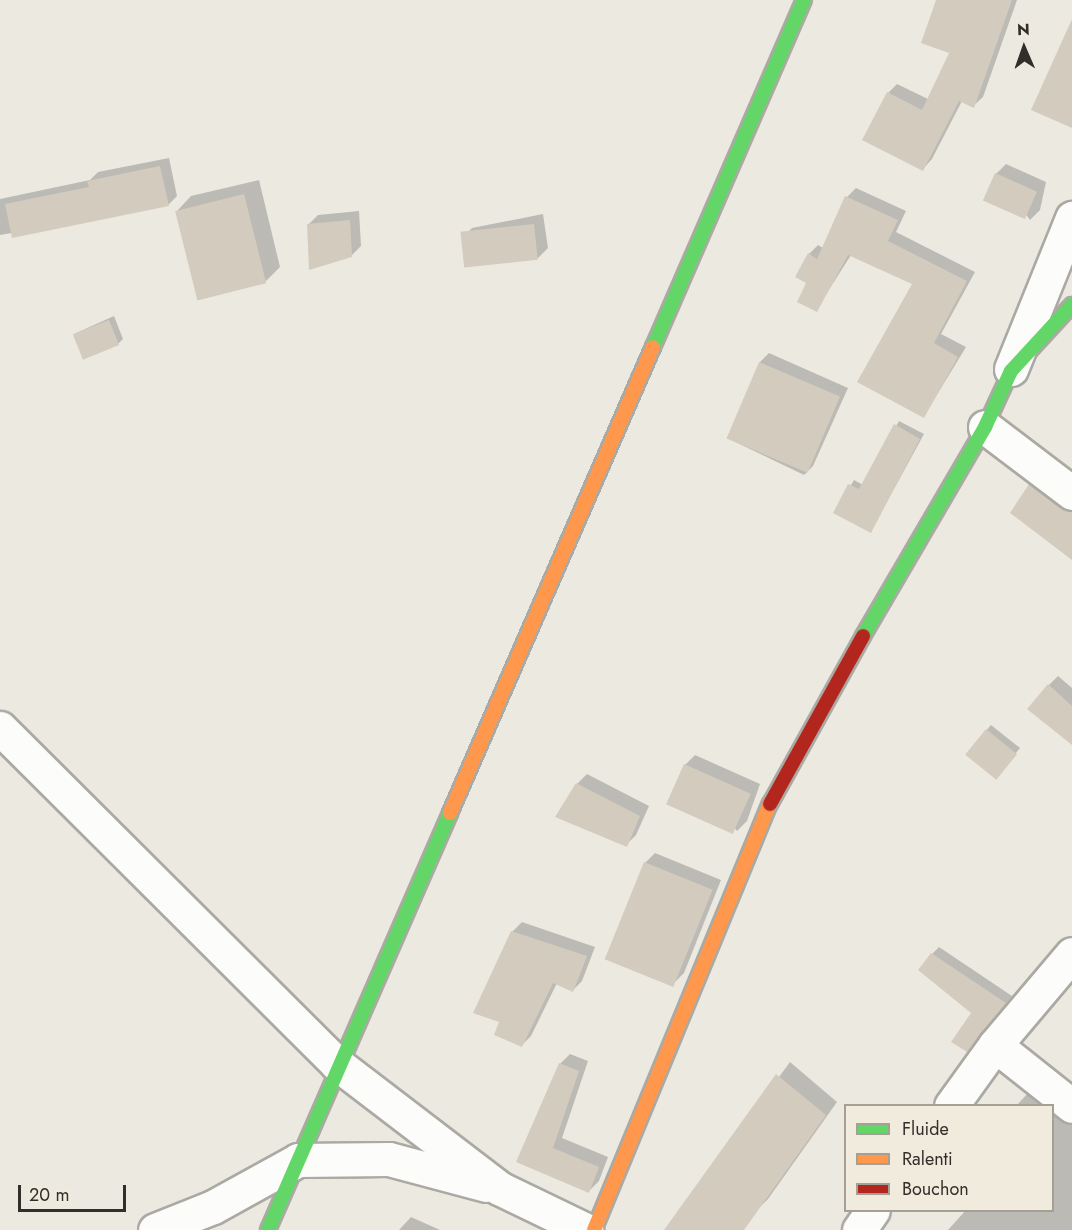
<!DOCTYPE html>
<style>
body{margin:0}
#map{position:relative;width:1072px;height:1230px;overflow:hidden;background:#ece9e1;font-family:Jost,sans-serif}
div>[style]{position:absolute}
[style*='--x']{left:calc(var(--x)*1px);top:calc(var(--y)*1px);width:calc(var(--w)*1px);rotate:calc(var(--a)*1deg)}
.shadow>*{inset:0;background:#0003}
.building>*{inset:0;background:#d4cbbf;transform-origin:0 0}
.roads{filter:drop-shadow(2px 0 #aba9a3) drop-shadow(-2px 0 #aba9a3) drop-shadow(0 2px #aba9a3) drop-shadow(0 -2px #aba9a3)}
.street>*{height:33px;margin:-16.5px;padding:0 16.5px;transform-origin:16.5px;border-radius:16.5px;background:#fcfcfa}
.fast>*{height:14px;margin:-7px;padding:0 7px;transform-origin:7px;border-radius:7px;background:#63d668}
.slow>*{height:14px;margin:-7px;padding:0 7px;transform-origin:7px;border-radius:7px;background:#ff974d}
.jam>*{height:14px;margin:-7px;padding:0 7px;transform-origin:7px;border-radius:7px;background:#b3261e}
span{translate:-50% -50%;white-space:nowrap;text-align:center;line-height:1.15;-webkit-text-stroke:6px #f0ebdd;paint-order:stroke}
.legend{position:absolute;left:844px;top:1104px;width:210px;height:108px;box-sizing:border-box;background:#f0ebdd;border:2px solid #a4a095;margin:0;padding:8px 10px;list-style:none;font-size:18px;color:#312f2a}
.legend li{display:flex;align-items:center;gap:12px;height:30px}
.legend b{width:30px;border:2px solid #a4a095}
.north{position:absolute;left:994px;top:18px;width:60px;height:60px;-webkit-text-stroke:4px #f0ebdd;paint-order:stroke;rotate:358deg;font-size:16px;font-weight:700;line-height:24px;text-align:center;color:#312f2a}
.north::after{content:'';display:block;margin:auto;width:21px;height:27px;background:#312f2a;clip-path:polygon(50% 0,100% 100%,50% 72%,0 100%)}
.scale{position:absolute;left:18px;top:1185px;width:108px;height:27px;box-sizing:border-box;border:3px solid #312f2a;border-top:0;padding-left:8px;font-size:18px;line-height:21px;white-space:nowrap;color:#312f2a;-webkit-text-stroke:4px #f0ebdd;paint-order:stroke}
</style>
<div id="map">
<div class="shadow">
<i style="clip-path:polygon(938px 0,1017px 0,983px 97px,973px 106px,962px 101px,932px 159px,923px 169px,888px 93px,897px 84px,928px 99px,951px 53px)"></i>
<i style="clip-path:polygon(169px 158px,177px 196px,168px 205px,0 235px,0 199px,90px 180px,98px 172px)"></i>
<i style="clip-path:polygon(1006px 164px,1046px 182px,1040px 210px,1030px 220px,996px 174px)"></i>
<i style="clip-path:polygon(259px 180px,280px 267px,265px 282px,177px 211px,191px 196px)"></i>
<i style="clip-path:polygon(856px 188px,906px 211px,896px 232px,975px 272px,941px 334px,966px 347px,924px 416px,914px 283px,851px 255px,816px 310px,808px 283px,809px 254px,818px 245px,823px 248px,847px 197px)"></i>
<i style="clip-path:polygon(359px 211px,361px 246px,351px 256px,308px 225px,318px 215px)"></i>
<i style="clip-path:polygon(543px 214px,548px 248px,538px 258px,462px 238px,472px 228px)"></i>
<i style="clip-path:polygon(114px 316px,123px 339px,118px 344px,74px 334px)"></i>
<i style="clip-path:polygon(769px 353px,848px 388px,813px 466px,804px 475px,727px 438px,760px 362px)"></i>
<i style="clip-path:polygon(899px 421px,924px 434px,871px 531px,835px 512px,854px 480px,863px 485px)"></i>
<i style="clip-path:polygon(1040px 475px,1072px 499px,1072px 558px,1012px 512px)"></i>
<i style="clip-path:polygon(1058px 676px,1072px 688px,1072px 744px,1049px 685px)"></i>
<i style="clip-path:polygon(991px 725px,1020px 748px,999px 773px,966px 754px)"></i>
<i style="clip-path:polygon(695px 755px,760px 784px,747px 821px,737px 831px,685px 765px)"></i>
<i style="clip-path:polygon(587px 774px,649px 806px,636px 835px,626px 845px,577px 784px)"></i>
<i style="clip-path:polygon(655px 853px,721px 880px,684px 973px,674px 983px,645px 863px)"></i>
<i style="clip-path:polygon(522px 922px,595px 947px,582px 981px,572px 991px,557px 983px,531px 1036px,522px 1045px,501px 1021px,512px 932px)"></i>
<i style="clip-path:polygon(939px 947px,1012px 996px,973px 1043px,973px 1012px,932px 954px)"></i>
<i style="clip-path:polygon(570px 1054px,588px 1061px,562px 1138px,608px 1157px,599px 1181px,589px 1191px,518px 1161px,560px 1064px)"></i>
<i style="clip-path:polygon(790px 1062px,837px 1102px,768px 1199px,755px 1212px,719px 1230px,666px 1230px)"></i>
<i style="clip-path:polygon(1030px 1091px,1049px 1106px,1016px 1106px)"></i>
<i style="clip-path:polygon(1052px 1108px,1072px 1122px,1072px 1230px,948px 1230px,966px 1210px,1052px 1210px)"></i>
<i style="clip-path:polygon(411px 1217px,440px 1230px,399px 1230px)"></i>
</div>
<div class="building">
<i style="clip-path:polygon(936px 0,1012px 0,974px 108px,959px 101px,923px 171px,862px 140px,887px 92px,922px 110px,949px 53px,921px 43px)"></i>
<i style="clip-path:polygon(1072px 19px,1072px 128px,1031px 110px)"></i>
<i style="clip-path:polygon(160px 166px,169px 206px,12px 238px,5px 204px,89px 187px,87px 181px)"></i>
<i style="left:995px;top:173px;width:46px;height:30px;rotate:24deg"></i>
<i style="left:244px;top:194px;width:92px;height:71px;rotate:76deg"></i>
<i style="clip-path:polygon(845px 196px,898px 220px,888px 241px,967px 281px,934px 343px,958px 357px,924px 418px,857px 382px,912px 284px,848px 255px,817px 312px,797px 302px,806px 283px,795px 277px,808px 253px,817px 259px)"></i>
<i style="clip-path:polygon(350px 220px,352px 257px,309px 270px,307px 224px)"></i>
<i style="left:534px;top:224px;width:36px;height:74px;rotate:84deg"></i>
<i style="left:109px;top:320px;width:27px;height:39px;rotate:68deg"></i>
<i style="left:759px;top:362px;width:88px;height:83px;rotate:23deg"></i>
<i style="clip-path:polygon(894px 424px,920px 439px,871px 533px,833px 513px,848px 484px,859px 489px)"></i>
<i style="clip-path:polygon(1029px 484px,1061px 508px,1072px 511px,1072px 560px,1010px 513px)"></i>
<i style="clip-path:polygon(1048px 684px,1072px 706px,1072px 745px,1027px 709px)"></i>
<i style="left:986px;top:729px;width:40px;height:33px;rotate:39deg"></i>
<i style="left:684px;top:764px;width:73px;height:44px;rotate:24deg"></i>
<i style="clip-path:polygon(576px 783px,640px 816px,627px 847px,555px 817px)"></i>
<i style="left:644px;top:862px;width:74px;height:105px;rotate:22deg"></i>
<i style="clip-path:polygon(511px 931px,587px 956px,573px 992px,553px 983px,522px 1047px,494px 1035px,499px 1022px,473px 1013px)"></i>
<i style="clip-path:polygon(931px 953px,1006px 1003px,967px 1052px,951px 1042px,971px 1013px,918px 970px)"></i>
<i style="clip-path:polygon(559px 1063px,579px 1071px,553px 1148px,599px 1167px,589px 1193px,516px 1162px)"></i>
<i style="clip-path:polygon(776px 1074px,826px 1115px,744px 1230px,664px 1230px)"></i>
</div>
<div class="roads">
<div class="street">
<i style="--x:1011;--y:369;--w:163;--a:-68"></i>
<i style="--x:985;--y:427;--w:109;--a:37.2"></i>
<i style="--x:0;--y:728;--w:476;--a:44.9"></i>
<i style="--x:337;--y:1064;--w:204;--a:37.4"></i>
<i style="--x:499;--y:1188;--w:97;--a:25.8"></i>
<i style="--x:995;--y:1045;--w:98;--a:38.4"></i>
<i style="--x:951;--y:1106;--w:75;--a:-54.2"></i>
<i style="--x:995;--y:1045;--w:119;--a:-49.8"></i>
<i style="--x:155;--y:1230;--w:62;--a:-21.6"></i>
<i style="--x:213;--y:1207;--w:97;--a:-28.9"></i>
<i style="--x:298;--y:1160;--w:91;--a:-0.6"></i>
<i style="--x:389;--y:1159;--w:100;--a:15"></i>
<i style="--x:859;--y:1230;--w:24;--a:-55"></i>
</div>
<div class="fast">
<i style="--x:653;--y:347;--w:378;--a:-66.5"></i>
<i style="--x:863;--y:636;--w:242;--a:-59.7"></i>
<i style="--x:985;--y:427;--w:62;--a:-65.1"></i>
<i style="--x:1011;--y:371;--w:90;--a:-47.3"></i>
<i style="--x:268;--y:1230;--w:455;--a:-66.4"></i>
</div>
<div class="slow">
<i style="--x:450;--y:813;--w:508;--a:-66.46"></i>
<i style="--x:594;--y:1230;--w:461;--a:-67.6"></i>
</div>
<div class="jam">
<i style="--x:770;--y:804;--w:192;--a:-61"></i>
</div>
</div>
<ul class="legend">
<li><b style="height:8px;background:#63d668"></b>Fluide</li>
<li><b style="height:8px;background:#ff974d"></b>Ralenti</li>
<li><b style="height:8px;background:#b3261e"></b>Bouchon</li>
</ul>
<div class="north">N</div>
<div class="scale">20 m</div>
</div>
